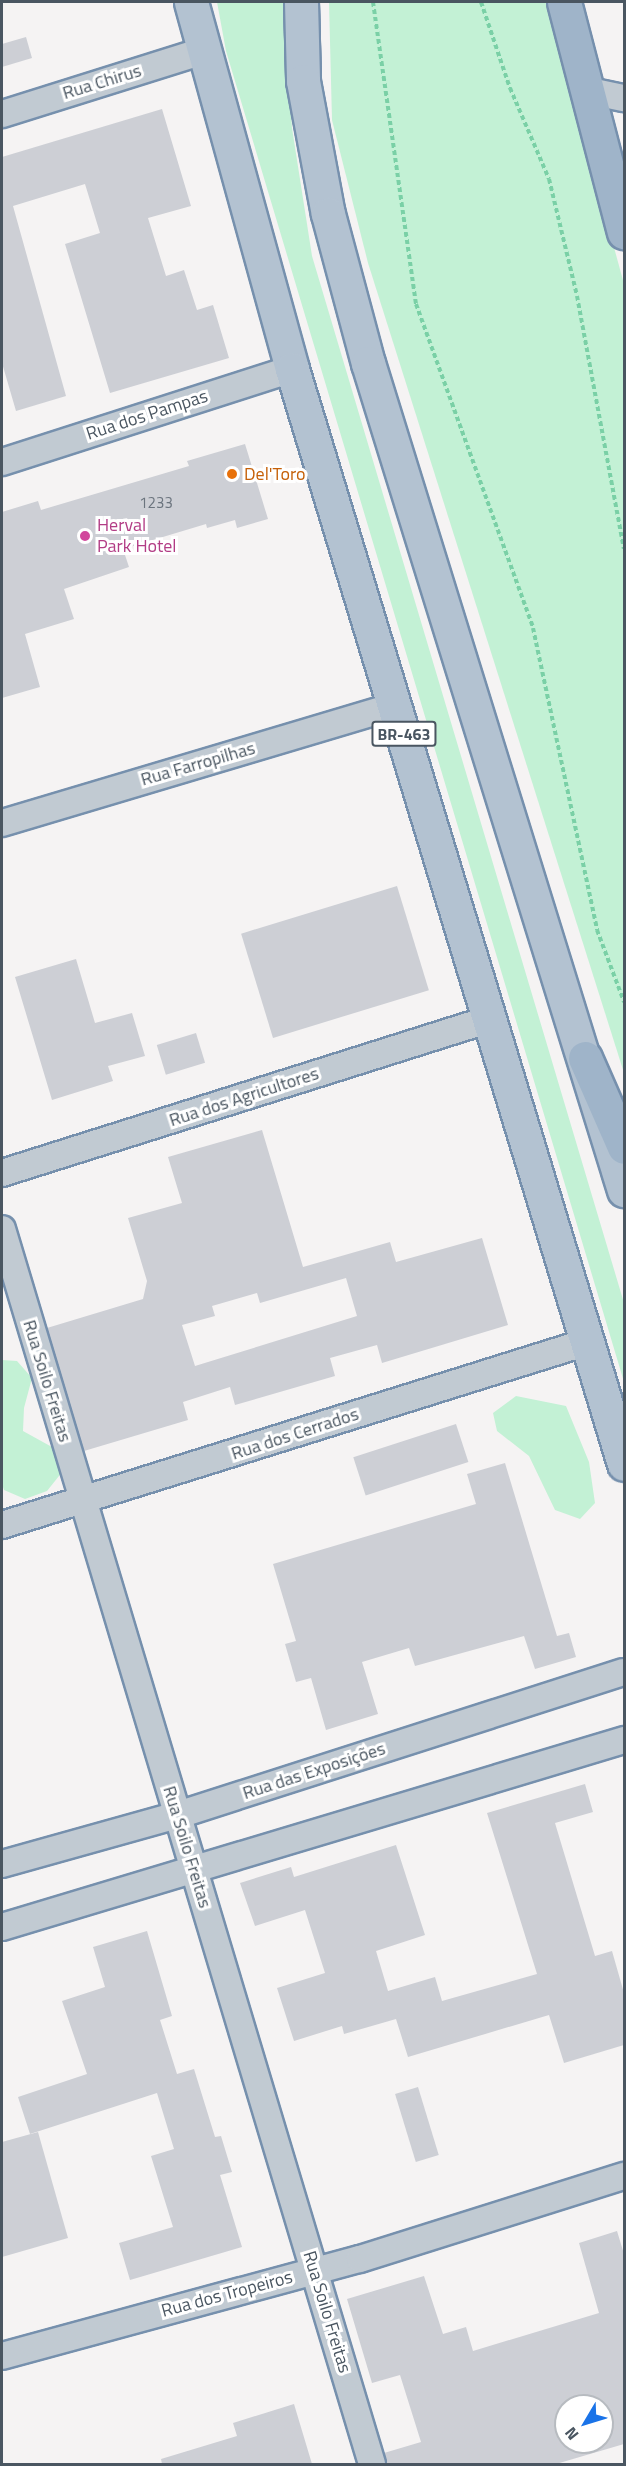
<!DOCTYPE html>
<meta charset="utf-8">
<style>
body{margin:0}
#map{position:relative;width:626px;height:2466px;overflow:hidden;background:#f5f3f3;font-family:"Titillium Web",sans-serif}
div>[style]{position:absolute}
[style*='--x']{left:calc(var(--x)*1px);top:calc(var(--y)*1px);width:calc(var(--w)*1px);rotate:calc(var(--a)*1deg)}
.green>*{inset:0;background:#c3f1d5}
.building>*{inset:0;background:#cdcfd5;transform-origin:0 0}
.path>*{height:4px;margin-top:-2px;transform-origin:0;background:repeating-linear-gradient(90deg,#7ad0a6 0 4.5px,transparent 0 7.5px)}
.roads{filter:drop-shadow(2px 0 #7690ad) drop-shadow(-2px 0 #7690ad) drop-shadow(0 2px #7690ad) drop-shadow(0 -2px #7690ad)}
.minor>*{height:26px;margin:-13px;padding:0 13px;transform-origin:13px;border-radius:13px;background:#c1cad2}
.primary>*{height:33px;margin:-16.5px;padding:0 16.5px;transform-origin:16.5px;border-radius:16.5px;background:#b3c2d1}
.trunk>*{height:33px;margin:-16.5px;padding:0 16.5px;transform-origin:16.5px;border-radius:16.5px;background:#9fb4c9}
.dots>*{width:16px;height:16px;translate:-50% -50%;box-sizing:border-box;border:3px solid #fff;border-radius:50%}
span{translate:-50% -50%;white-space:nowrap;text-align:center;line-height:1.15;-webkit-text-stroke:6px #fff;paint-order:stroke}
.number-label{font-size:15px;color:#6b747e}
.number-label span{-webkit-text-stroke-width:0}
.shield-label span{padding:2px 4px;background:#fff;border:2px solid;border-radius:4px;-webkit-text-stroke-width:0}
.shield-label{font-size:16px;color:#4a5661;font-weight:700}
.street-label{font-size:18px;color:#4a5661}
.food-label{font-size:18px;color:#c56008}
.left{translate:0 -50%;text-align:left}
.hotel-label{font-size:18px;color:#b23c85}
.frame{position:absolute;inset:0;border:3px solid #4a5661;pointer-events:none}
.north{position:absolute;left:554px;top:2394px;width:60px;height:60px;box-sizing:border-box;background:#fff;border:2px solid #b7bbc0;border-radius:50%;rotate:232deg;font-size:16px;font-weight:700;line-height:24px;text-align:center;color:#4a5661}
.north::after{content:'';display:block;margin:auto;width:21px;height:27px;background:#1a73e8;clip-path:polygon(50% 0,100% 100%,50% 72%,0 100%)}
</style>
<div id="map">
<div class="green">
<i style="clip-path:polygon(217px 2px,283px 2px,292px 128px,312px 256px,624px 1303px,624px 1382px,226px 51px)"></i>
<i style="clip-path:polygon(329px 2px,547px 2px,624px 284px,624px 1073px,368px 263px,332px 120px)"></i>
<i style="clip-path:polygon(2px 1360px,17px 1361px,32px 1378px,24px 1408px,23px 1431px,61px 1452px,67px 1466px,47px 1491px,25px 1499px,4px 1490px,2px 1484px)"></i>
<i style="clip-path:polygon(516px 1396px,566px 1406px,589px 1462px,595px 1503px,580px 1519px,555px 1510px,529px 1456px,497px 1431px,493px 1413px)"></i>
</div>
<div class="building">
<i style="clip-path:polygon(26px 37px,32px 58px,2px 67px,2px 44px)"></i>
<i style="clip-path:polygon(162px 109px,191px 206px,148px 218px,166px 276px,184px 270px,197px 310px,213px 305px,229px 358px,110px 393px,65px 244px,100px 233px,85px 184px,13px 206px,66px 396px,16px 411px,2px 363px,2px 157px)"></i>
<i style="clip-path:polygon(245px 444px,268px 519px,237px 528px,235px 520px,207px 528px,206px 524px,123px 549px,129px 567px,64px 589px,74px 619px,25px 634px,40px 687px,2px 698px,2px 512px,38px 501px,41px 510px,189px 466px,187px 461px)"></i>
<i style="left:397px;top:886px;width:109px;height:163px;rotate:73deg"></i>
<i style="clip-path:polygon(76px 959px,95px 1023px,132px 1013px,145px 1056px,108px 1066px,113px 1081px,52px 1100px,15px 977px)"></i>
<i style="left:196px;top:1033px;width:31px;height:41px;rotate:73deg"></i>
<i style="clip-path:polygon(evenodd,262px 1130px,303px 1267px,390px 1242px,396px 1262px,482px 1238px,508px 1325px,382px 1363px,377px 1345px,330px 1358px,335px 1376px,235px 1405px,230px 1387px,183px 1402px,188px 1420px,84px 1451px,47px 1328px,143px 1299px,147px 1281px,128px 1218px,182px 1203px,168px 1157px,262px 1130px,346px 1278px,357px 1316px,195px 1366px,182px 1325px,215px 1316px,212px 1306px,257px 1293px,260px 1303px,346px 1278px)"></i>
<i style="left:456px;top:1424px;width:40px;height:108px;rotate:72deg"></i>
<i style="clip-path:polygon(505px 1463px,557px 1636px,569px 1633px,576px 1657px,535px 1669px,524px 1636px,415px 1666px,409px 1648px,362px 1662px,378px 1714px,326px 1730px,311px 1678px,296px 1682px,285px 1644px,296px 1641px,273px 1564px,476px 1504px,467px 1474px)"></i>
<i style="clip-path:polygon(585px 1784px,593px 1812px,555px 1823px,595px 1956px,612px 1951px,624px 1993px,624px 2045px,564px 2063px,549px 2015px,408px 2057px,396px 2019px,344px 2034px,342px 2026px,294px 2041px,277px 1988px,325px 1973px,305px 1910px,255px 1926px,240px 1883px,291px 1867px,294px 1877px,396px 1845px,425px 1935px,376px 1951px,388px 1991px,435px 1977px,442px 2001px,537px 1974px,487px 1813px)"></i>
<i style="clip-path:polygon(147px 1931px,172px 2016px,160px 2020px,177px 2074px,194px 2069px,215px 2137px,221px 2136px,232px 2172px,220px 2175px,242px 2247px,130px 2280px,119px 2243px,173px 2227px,151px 2156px,174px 2149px,157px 2093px,30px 2134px,18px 2097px,87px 2074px,62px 2001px,105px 1987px,93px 1947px)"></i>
<i style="left:418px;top:2087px;width:71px;height:24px;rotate:73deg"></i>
<i style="clip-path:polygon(38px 2132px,68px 2238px,2px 2257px,2px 2142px)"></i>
<i style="clip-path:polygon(evenodd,617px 2231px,624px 2254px,624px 2444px,556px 2464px,387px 2464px,384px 2453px,421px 2442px,400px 2375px,372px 2383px,347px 2299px,424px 2276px,443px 2334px,466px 2327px,473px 2351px,599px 2313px,579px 2243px,617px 2231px,566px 2406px,602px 2406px,602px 2442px,566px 2442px,566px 2406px)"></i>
<i style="clip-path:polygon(294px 2404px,312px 2464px,162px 2464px,161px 2459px,237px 2436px,233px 2423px)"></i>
</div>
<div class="path">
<i style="--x:373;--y:2;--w:305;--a:81.9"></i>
<i style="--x:416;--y:304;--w:344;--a:70.1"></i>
<i style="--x:533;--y:628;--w:309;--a:78"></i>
<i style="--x:597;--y:930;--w:77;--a:69.4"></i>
<i style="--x:481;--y:2;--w:91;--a:71.4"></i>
<i style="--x:510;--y:88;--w:99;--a:66.8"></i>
<i style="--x:549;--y:179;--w:120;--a:76.5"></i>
<i style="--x:577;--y:296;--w:257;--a:79.5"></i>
</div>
<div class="roads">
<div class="minor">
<i style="--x:585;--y:90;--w:40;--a:12"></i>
<i style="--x:2;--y:114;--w:211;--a:-17.4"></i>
<i style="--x:2;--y:462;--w:305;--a:-17.8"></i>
<i style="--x:2;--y:823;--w:410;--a:-16.6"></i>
<i style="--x:2;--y:1173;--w:509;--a:-17.51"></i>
<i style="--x:2;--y:1229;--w:1289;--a:73.32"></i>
<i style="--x:2;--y:1525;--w:613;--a:-17.37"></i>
<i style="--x:2;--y:1864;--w:183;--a:-15.6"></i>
<i style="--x:178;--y:1815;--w:468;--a:-17.8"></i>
<i style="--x:2;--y:1927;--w:650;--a:-16.73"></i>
<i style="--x:2;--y:2356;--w:371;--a:-15.2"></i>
<i style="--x:360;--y:2259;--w:277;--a:-17.5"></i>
</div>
<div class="primary">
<i style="--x:191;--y:2;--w:381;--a:74.6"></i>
<i style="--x:292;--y:369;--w:1144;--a:73.13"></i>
<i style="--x:301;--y:2;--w:79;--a:88.5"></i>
<i style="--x:303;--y:81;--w:135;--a:79.4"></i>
<i style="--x:328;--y:214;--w:154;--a:75"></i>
<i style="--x:368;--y:363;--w:866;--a:72.8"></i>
</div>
<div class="trunk">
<i style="--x:564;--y:2;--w:238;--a:75.4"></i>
<i style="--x:585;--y:1058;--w:97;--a:66.3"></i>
</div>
</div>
<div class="dots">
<i style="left:232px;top:474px;background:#e8710a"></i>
<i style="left:85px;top:536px;background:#d1479c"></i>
</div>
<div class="number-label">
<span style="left:156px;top:503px">1233</span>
</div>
<div class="shield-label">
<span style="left:404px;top:734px">BR-463</span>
</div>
<div class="street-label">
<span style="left:102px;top:82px;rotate:-17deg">Rua Chirus</span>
<span style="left:147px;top:415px;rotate:-18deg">Rua dos Pampas</span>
<span style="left:198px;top:764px;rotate:-16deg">Rua Farropilhas</span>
<span style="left:244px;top:1097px;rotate:-18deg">Rua dos Agricultores</span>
<span style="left:47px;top:1381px;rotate:73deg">Rua Soilo Freitas</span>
<span style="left:295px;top:1434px;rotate:-18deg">Rua dos Cerrados</span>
<span style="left:314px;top:1771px;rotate:-18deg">Rua das Exposições</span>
<span style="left:187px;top:1847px;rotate:73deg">Rua Soilo Freitas</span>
<span style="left:227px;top:2294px;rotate:-15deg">Rua dos Tropeiros</span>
<span style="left:327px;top:2312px;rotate:73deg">Rua Soilo Freitas</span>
</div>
<div class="food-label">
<span class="left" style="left:244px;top:474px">Del'Toro</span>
</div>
<div class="hotel-label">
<span class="left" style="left:97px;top:536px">Herval<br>Park Hotel</span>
</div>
<div class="frame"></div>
<div class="north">N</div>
</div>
